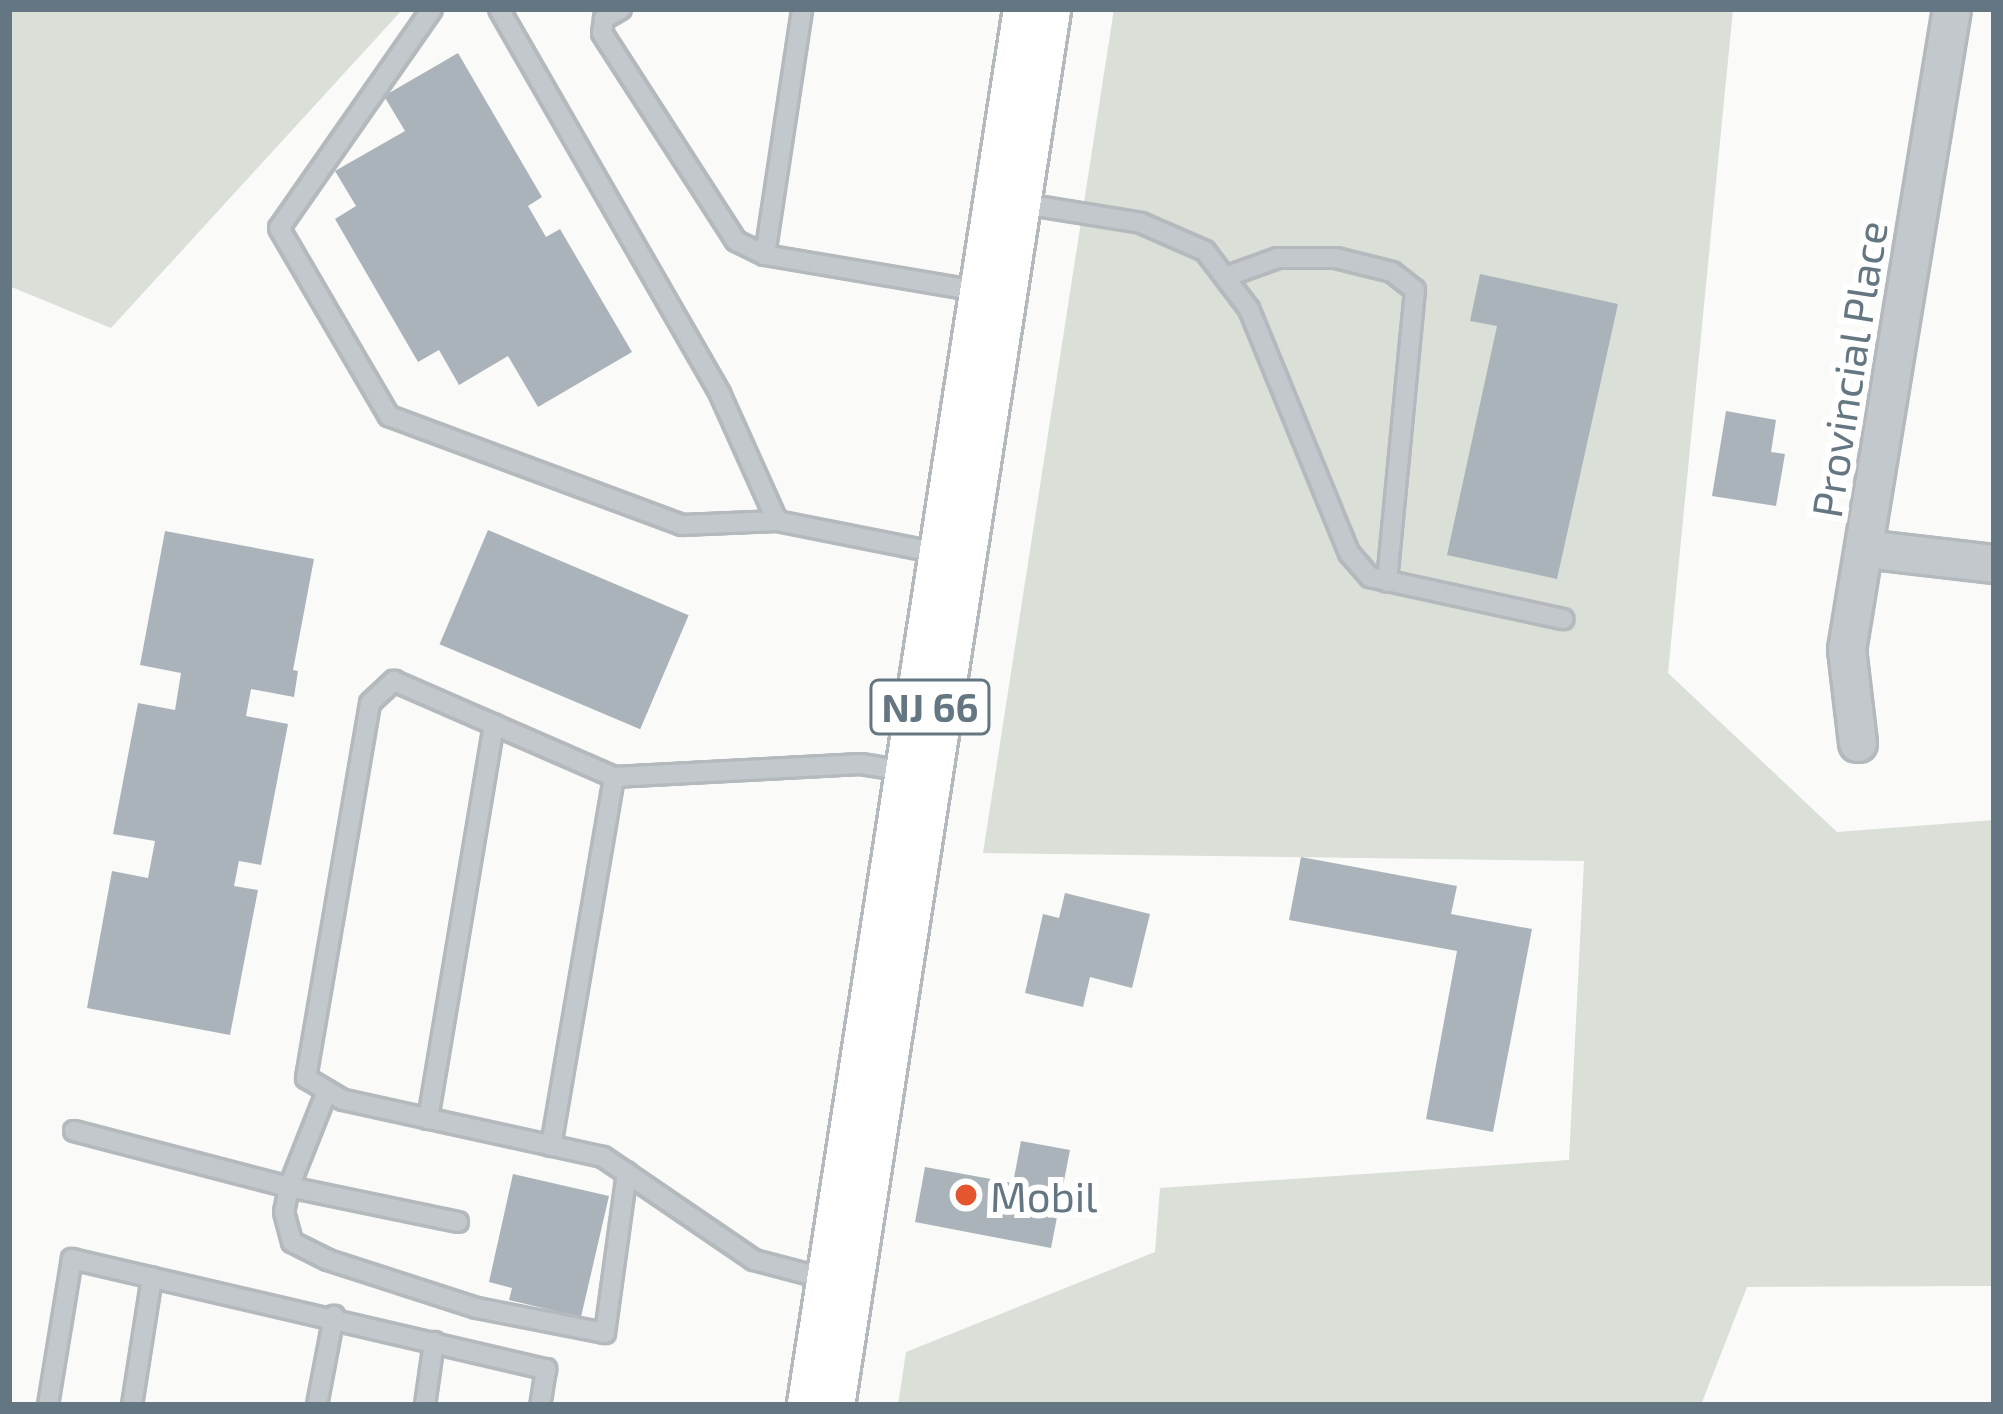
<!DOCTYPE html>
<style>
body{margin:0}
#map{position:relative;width:2003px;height:1414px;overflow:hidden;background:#fafaf8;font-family:"Exo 2",sans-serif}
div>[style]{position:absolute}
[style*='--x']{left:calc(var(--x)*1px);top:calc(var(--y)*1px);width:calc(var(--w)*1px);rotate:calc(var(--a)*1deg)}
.green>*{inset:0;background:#dadfd7}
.building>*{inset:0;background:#aab3b9;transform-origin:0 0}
.roads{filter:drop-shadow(3px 0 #b4b9bd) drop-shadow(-3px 0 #b4b9bd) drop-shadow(0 3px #b4b9bd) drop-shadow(0 -3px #b4b9bd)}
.lane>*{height:18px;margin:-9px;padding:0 9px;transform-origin:9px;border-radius:9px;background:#c3c8cc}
.street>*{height:36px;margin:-18px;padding:0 18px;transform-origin:18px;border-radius:18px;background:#c3c8cc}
.highway>*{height:66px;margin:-33px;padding:0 33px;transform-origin:33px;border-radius:33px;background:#fff}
.dots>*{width:33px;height:33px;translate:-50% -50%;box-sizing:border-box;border:6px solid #fff;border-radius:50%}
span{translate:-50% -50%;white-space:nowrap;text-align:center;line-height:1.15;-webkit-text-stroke:12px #fff;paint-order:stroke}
.shield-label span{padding:3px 9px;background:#fff;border:3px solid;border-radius:9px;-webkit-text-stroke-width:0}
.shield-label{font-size:39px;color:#657683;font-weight:700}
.street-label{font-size:42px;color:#657683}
.poi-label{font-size:42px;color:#657683}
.left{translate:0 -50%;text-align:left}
.frame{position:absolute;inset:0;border:12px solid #657683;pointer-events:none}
</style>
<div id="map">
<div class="green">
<i style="clip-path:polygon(9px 9px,403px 9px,111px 328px,9px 286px)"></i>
<i style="clip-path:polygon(1114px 9px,1733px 9px,1668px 673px,1837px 832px,1994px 820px,1994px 1286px,1747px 1287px,1701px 1405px,898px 1405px,906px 1352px,1155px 1252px,1160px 1188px,1569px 1160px,1584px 861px,983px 853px)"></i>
</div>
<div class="building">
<i style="clip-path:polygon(458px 53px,542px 197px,528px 206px,546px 237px,560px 229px,632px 352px,538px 407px,508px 356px,459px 385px,439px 350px,418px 362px,335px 219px,356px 206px,335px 171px,405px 131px,384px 96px)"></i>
<i style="clip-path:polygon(1480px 274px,1618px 304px,1557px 579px,1447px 555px,1497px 326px,1470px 321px)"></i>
<i style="clip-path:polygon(1726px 411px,1776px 420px,1771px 452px,1785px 454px,1776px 506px,1712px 496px)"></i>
<i style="left:488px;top:530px;width:218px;height:124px;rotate:23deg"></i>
<i style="clip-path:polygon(165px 531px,314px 559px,293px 670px,298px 671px,294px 697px,251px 689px,246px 716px,288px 724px,261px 865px,239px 861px,234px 886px,258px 890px,230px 1035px,87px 1008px,112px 871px,148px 878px,155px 841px,113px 834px,138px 703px,175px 710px,181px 673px,140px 665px)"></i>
<i style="clip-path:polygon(1301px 857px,1457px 886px,1451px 914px,1532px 929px,1493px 1132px,1426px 1119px,1457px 951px,1289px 920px)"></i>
<i style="clip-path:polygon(1065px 893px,1150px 914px,1132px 988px,1090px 977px,1083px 1007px,1025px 993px,1043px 914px,1059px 918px)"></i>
<i style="clip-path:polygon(1021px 1141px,1070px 1150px,1051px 1248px,915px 1222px,925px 1167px,1013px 1183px)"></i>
<i style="clip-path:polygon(513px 1174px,609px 1196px,581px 1317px,509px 1300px,512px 1288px,489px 1282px)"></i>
</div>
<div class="roads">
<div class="lane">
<i style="--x:432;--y:9;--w:267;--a:124.9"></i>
<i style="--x:279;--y:228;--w:218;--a:59.7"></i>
<i style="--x:389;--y:416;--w:313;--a:20.4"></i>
<i style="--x:682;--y:525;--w:95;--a:-2.4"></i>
<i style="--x:777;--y:521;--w:169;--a:11.2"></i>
<i style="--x:499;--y:9;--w:444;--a:60.1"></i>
<i style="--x:720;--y:394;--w:139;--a:65.8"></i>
<i style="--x:621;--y:9;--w:20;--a:150"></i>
<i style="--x:604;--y:19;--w:14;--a:98"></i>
<i style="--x:602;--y:33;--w:247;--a:57.2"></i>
<i style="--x:736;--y:241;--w:32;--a:26"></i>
<i style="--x:765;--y:255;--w:221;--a:9.6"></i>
<i style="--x:1018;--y:203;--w:125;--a:9.2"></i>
<i style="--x:1141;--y:223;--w:70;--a:23.6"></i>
<i style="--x:1205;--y:251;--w:73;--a:52.8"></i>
<i style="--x:1249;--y:309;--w:264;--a:67.7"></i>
<i style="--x:1349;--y:553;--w:32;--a:49"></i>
<i style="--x:1370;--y:577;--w:198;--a:12.3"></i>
<i style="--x:765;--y:255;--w:249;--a:-81.4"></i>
<i style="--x:1228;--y:276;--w:53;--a:-19.8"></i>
<i style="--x:1278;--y:258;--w:58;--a:0"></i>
<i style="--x:1336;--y:258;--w:58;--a:14"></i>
<i style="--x:1392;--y:272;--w:29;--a:38"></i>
<i style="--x:1415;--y:290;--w:293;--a:95.5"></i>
<i style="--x:428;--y:1119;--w:400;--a:-80.5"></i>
<i style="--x:74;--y:1131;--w:222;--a:14.6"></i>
<i style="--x:289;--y:1187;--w:103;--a:-68.4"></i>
<i style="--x:551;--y:1146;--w:374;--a:-80.3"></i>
<i style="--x:458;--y:1222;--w:173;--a:-168.3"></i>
<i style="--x:289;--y:1187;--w:25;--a:101"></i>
<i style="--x:284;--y:1212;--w:31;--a:75"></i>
<i style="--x:292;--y:1242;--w:40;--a:26.6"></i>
<i style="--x:328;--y:1260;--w:157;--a:17.9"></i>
<i style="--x:477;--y:1308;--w:130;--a:11.1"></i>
<i style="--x:605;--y:1333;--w:162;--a:-82.2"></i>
<i style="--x:830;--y:1280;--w:79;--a:-165.3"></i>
<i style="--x:754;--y:1260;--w:183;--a:-145.7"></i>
<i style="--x:603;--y:1157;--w:266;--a:-167.6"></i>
<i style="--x:343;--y:1100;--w:43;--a:-149.3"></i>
<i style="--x:306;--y:1078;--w:380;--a:-80.3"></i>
<i style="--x:370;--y:703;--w:33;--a:-43"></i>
<i style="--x:394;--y:681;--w:240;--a:23.6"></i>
<i style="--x:614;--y:777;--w:247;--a:-3"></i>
<i style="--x:861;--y:764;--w:51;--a:9.1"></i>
<i style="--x:48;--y:1405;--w:148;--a:-80.7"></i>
<i style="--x:72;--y:1259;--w:487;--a:13.1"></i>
<i style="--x:546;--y:1369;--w:36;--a:99"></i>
<i style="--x:132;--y:1405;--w:129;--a:-81.1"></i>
<i style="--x:317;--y:1405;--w:91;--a:-79.2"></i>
<i style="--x:425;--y:1405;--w:64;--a:-81.9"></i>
</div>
<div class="street">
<i style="--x:1864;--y:549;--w:131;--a:6.6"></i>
<i style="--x:1858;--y:743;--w:94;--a:-96.7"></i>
<i style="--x:1847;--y:650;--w:650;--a:-80.7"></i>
</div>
<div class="highway">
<i style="--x:821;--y:1405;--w:1413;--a:-81.2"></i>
</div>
</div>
<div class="dots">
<i style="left:966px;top:1195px;background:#e4572e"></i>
</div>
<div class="shield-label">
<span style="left:930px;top:707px">NJ 66</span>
</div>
<div class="street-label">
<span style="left:1848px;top:369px;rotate:-81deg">Provincial Place</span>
</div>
<div class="poi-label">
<span class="left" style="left:990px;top:1195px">Mobil</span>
</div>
<div class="frame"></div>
</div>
